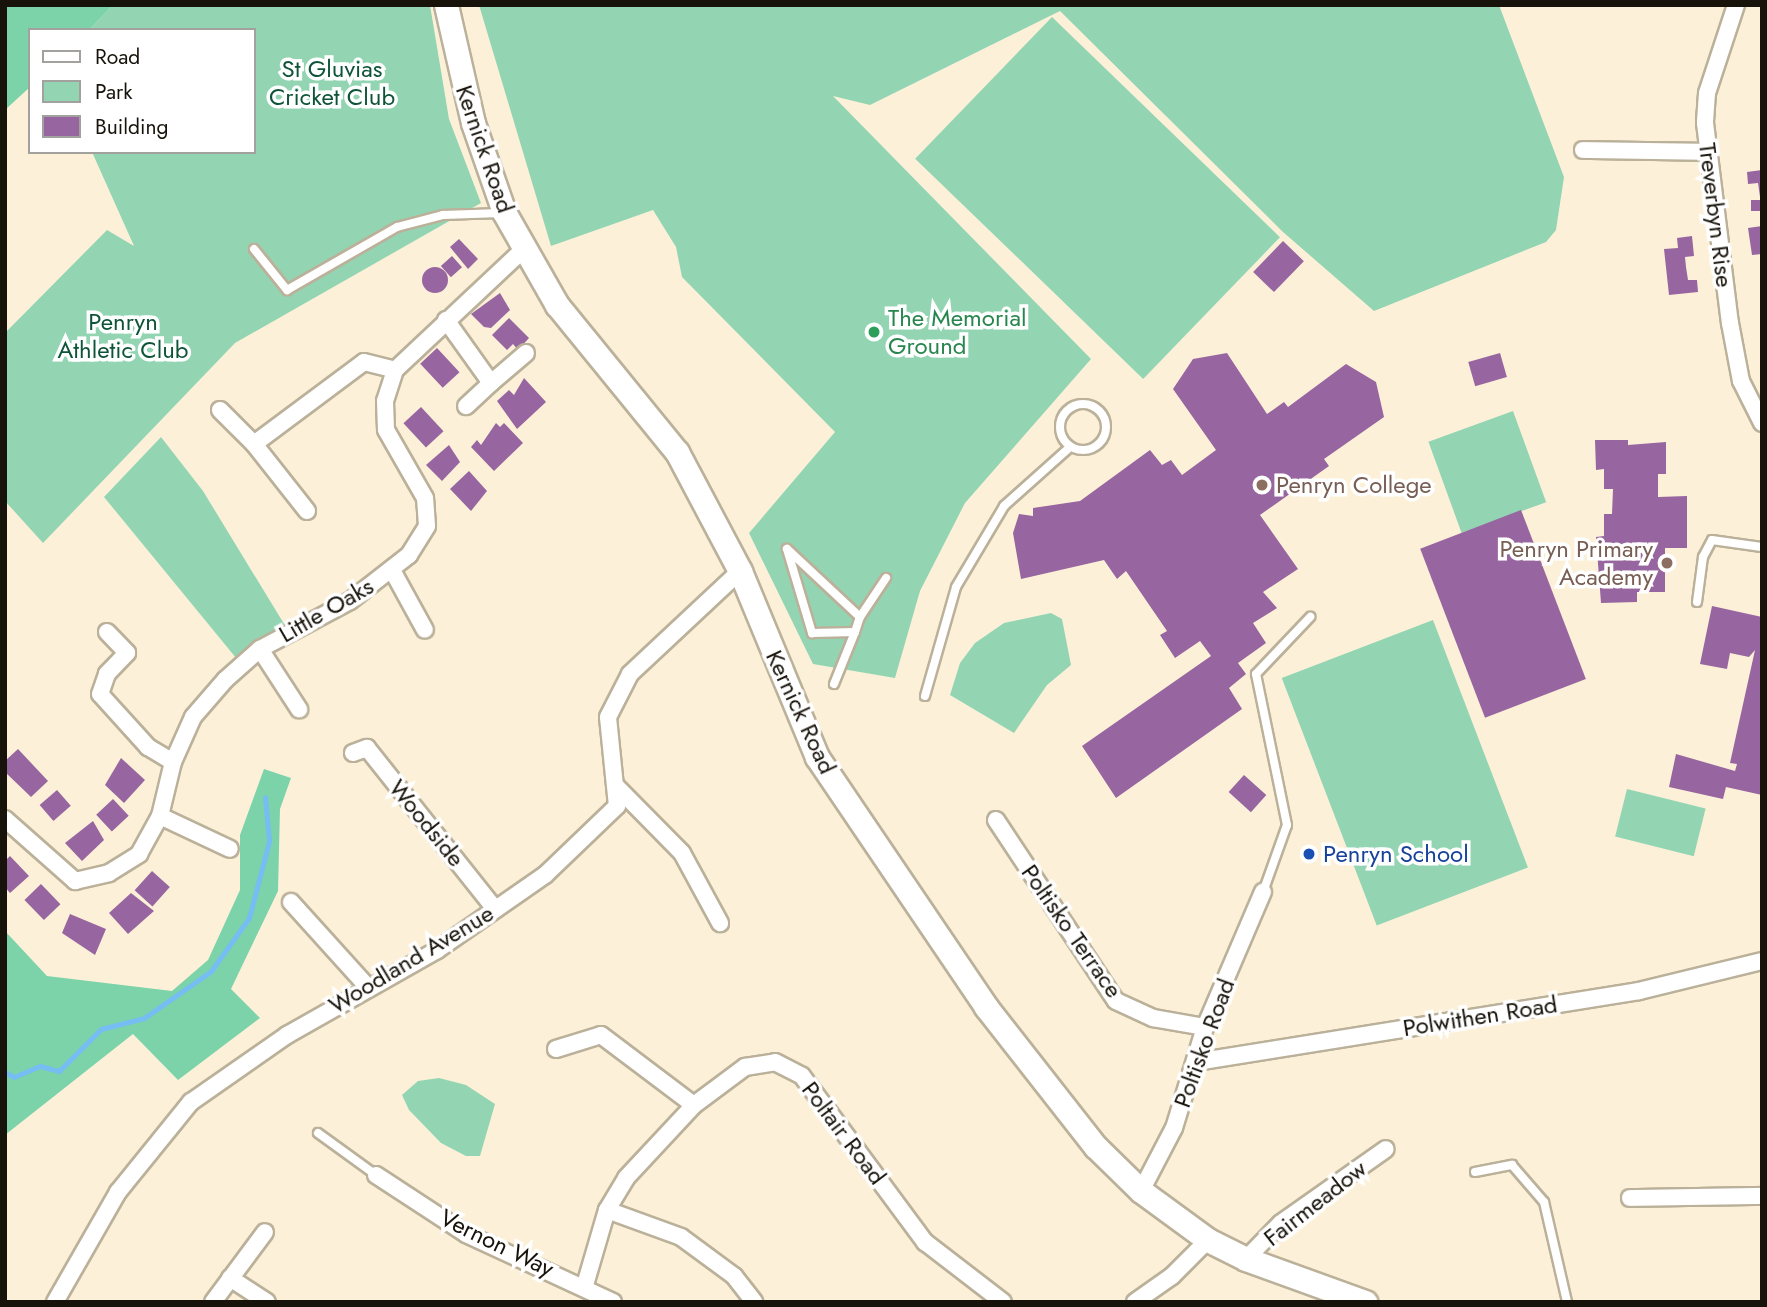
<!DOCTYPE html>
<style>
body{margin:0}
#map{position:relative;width:1767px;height:1307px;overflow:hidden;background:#fcf1d8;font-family:Jost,sans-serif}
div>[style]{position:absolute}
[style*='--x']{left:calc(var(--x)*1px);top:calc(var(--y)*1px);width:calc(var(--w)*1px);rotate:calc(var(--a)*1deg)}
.green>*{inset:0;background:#93d5b3;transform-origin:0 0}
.forest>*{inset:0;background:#7cd3a9}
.stream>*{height:5px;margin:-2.5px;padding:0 2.5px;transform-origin:2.5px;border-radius:2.5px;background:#75bdf2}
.building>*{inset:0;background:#9765a0;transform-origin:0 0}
.round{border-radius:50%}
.roads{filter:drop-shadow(2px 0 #bbb19a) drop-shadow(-2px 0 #bbb19a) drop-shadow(0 2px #bbb19a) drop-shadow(0 -2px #bbb19a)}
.lane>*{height:8px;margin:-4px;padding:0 4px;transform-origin:4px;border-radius:4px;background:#fff}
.lane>.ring{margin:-4px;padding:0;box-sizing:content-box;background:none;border:8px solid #fff;border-radius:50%}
.street>*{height:16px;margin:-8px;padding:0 8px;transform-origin:8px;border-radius:8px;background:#fff}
.secondary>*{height:23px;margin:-11.5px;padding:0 11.5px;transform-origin:11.5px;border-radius:11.5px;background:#fff}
.dots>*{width:19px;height:19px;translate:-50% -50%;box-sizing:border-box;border:4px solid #fff;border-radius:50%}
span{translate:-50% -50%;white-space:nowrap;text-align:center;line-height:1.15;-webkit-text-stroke:7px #fff;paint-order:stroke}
.park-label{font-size:24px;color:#0e5439}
.street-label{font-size:24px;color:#17130b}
.leisure-label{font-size:24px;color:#27864d}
.left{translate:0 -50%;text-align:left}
.education-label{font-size:24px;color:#785e54}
.right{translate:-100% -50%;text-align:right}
.transit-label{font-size:24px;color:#164399}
.frame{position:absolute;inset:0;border:7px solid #17130b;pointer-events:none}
.legend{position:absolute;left:28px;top:28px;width:228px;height:126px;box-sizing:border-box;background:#fff;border:2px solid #a2a19d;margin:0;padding:9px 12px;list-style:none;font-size:21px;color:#17130b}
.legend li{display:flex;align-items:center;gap:14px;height:35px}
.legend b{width:35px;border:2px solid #a2a19d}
</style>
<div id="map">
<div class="green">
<i style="clip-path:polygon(113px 5px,430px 5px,449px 119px,481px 203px,235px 343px,43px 543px,5px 501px,5px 333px,107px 230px,134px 246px,92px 152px,254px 152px,254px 30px,89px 30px)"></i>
<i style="clip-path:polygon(479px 5px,1499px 5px,1564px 177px,1556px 230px,1546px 242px,1374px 311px,1283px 232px,1060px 11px,870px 105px,833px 96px,1091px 359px,965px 503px,920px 591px,895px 678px,813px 664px,749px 533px,835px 432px,682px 277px,676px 247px,653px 210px,551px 246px)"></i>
<i style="left:1052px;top:17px;width:317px;height:197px;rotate:44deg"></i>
<i style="left:1513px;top:411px;width:97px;height:90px;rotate:70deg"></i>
<i style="clip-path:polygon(161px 437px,203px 491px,289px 632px,241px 664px,104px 497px)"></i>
<i style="clip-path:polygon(1051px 613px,1062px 619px,1071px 665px,1047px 685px,1014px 733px,950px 695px,960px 663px,975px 643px,1004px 623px)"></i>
<i style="left:1433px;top:620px;width:265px;height:162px;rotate:69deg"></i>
<i style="left:1627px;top:789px;width:81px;height:49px;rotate:14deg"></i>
<i style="clip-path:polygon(439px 1078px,466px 1085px,495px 1104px,480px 1156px,466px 1156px,441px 1143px,409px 1110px,402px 1095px,418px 1081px)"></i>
</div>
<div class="forest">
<i style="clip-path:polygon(5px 5px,113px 5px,89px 30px,30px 30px,30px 87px,5px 110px)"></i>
<i style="clip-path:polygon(264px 769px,291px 778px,280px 809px,278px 891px,231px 989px,260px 1018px,178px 1080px,133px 1034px,5px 1135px,5px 931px,47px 976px,172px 991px,208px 960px,240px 890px,240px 835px)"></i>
</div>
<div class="stream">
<i style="--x:5;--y:1072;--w:10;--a:29"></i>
<i style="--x:14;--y:1077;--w:28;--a:-23"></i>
<i style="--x:40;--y:1066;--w:20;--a:15"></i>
<i style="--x:59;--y:1071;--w:59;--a:-45"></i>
<i style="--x:101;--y:1029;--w:44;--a:-14.3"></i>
<i style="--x:144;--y:1018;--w:82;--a:-35"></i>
<i style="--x:211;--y:971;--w:65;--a:-54.4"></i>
<i style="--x:249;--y:918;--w:80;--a:-75.4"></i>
<i style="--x:269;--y:841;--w:44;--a:-95.2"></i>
</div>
<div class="building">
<i style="clip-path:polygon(1762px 170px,1762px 197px,1760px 197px,1758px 183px,1748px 184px,1747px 172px)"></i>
<i style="left:1762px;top:200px;width:11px;height:11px;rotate:90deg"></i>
<i style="clip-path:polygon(1762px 226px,1762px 254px,1752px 255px,1748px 228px)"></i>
<i style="clip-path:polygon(1692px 236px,1694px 256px,1685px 257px,1686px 267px,1688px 280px,1697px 280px,1698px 292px,1669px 295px,1664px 249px,1678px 248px,1677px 238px)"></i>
<i style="clip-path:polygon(459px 239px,478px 259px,468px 269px,450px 247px)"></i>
<i style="left:1283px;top:241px;width:29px;height:43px;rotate:44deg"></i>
<i style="left:452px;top:256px;width:15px;height:15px;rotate:48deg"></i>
<i class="round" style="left:422px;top:267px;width:26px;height:26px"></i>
<i style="clip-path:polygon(500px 293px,510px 310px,491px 328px,484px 327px,471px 314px)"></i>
<i style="clip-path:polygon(509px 318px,529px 338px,518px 350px,513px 344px,507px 350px,492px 335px)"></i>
<i style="left:437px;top:348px;width:33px;height:23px;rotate:47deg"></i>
<i style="clip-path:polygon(1227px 353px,1267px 414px,1284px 402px,1288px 407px,1346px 364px,1376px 382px,1384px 417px,1324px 459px,1329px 466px,1260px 515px,1298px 569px,1263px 592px,1277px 608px,1253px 623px,1266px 643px,1238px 663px,1246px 674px,1229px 688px,1242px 709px,1116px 798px,1082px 746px,1211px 656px,1200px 641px,1175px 658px,1160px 635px,1167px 631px,1126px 571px,1117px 579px,1104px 560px,1021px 579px,1013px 533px,1019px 514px,1033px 516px,1033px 508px,1080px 501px,1150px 450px,1162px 465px,1171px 460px,1182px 475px,1216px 450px,1173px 389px,1193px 359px)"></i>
<i style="left:1500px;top:353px;width:25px;height:33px;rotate:74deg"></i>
<i style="clip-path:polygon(524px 378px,546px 402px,517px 429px,497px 401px,509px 390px,514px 395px)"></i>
<i style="left:421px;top:407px;width:33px;height:24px;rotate:47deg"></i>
<i style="clip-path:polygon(496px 423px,500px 427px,504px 423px,523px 443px,494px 471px,471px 447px,477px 440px,481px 445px)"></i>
<i style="clip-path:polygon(1595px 440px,1628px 440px,1628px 445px,1666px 442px,1666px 474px,1658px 474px,1658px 497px,1687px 496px,1687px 548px,1665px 548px,1665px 592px,1637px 592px,1637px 602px,1601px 603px,1596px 537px,1604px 536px,1604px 514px,1612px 514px,1613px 489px,1604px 489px,1604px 469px,1596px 470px)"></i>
<i style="clip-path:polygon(449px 445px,460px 462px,442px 481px,426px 465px)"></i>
<i style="clip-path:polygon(469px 471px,487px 491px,471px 511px,450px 489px)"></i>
<i style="left:1521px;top:510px;width:181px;height:108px;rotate:69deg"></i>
<i style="clip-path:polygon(1712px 606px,1762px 617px,1762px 795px,1726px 787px,1723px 799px,1669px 787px,1676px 754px,1735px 771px,1737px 764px,1730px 763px,1755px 650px,1749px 657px,1730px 653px,1727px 669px,1700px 664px)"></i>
<i style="clip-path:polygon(18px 749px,48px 781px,31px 797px,5px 772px,5px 761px)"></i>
<i style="clip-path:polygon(121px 758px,145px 780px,124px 803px,105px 785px)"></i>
<i style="left:1244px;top:775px;width:30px;height:23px;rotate:42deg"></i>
<i style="left:57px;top:790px;width:21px;height:23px;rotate:49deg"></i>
<i style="left:113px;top:799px;width:23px;height:23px;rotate:47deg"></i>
<i style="clip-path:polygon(93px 821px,104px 840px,82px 861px,65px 843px)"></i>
<i style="clip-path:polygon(10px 856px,29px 876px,10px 893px,5px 887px,5px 861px)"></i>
<i style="left:152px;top:871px;width:24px;height:26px;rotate:42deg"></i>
<i style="left:41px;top:884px;width:28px;height:23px;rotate:46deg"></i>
<i style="clip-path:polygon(131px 893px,154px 911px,128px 934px,109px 913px)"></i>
<i style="clip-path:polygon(70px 914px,106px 929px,95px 955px,62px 933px)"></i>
</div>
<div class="roads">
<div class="lane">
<i style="--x:254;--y:249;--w:53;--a:51.2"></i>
<i style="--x:287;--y:290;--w:127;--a:-29.8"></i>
<i style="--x:397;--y:227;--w:48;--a:-14.6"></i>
<i style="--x:443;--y:215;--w:58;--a:-2"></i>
<i class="ring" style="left:1060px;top:404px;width:38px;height:38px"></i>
<i style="--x:1697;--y:602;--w:45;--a:-82.4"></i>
<i style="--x:1703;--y:557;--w:19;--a:-62"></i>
<i style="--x:1712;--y:540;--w:50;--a:8"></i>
<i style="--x:860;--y:617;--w:47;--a:-56.3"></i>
<i style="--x:834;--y:684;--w:56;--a:-68"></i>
<i style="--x:855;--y:632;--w:16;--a:-72"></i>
<i style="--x:860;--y:617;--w:100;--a:-137"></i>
<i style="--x:787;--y:549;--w:88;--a:73.4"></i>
<i style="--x:812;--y:633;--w:43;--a:-1.3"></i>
<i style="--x:925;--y:696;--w:113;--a:-74.1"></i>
<i style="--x:956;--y:587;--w:94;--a:-59.3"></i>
<i style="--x:1004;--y:506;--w:89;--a:-41.8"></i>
<i style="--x:1263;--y:892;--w:71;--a:-70.3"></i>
<i style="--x:1287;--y:825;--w:154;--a:-101.6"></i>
<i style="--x:1256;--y:674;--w:79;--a:-46.5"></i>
<i style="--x:318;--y:1133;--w:72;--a:35.9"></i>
<i style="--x:1475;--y:1172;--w:38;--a:-11"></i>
<i style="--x:1512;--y:1165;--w:49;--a:49.1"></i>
<i style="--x:1544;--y:1202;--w:103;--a:77"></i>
</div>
<div class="street">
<i style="--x:1736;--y:5;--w:93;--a:108.2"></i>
<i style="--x:1707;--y:93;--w:30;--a:94"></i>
<i style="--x:1705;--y:123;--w:202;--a:82.9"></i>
<i style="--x:1730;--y:323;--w:59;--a:79.3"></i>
<i style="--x:1741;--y:381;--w:47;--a:63.4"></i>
<i style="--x:1583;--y:150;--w:125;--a:0.9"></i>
<i style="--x:446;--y:320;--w:77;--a:54.5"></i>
<i style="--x:491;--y:383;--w:34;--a:137"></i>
<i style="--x:491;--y:383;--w:46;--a:-40.6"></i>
<i style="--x:220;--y:410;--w:48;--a:45"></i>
<i style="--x:307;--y:511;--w:85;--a:-128.3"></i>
<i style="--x:254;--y:444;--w:137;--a:-36.7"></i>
<i style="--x:364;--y:362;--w:32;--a:14"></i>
<i style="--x:392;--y:570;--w:68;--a:61.2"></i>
<i style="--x:107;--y:632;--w:29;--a:46"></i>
<i style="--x:127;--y:653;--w:29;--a:134"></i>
<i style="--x:107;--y:674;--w:21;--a:109"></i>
<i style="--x:100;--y:694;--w:72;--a:47.8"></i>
<i style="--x:148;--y:747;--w:29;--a:31"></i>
<i style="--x:260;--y:649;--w:72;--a:57"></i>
<i style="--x:353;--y:753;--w:15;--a:-20"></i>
<i style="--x:367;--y:748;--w:206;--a:51.5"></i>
<i style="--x:615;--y:785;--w:95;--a:45.4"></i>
<i style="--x:682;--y:853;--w:80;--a:61.5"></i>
<i style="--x:160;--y:816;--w:77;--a:25.2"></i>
<i style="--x:5;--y:819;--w:94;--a:41.5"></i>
<i style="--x:75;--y:881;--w:35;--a:-13"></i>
<i style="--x:109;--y:873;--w:36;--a:-32"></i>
<i style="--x:139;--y:854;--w:43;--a:-61.1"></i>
<i style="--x:160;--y:816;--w:56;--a:-76.5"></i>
<i style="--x:173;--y:762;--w:49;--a:-66"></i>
<i style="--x:193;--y:717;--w:49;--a:-49.1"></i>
<i style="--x:225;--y:680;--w:47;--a:-41.5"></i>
<i style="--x:260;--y:649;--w:102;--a:-28.1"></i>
<i style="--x:350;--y:601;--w:75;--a:-37.9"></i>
<i style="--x:409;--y:555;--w:34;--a:-58"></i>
<i style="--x:427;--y:526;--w:28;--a:-94"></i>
<i style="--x:425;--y:498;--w:78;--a:-119.8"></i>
<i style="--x:386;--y:430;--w:29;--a:-92"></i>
<i style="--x:385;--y:401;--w:33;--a:-72"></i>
<i style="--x:395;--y:370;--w:177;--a:-43.2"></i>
<i style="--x:996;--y:820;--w:217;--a:56.5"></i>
<i style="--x:1116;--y:1001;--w:41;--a:24.7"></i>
<i style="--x:1153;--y:1018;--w:53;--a:9.8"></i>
<i style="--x:291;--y:902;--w:113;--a:47.9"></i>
<i style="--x:556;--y:1049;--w:47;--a:-17.3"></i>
<i style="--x:601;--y:1035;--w:116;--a:37"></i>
<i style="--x:1196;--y:1062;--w:449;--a:-9.1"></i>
<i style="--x:1639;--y:991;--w:127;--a:-13.7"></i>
<i style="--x:376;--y:1175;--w:108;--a:33.2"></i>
<i style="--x:466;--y:1234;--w:162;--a:24.8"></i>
<i style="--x:1141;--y:1191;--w:71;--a:-62.4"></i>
<i style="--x:1174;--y:1128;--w:106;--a:-72.9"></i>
<i style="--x:1205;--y:1027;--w:147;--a:-66.8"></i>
<i style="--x:1630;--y:1198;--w:132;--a:-0.9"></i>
<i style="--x:607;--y:1210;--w:79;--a:20"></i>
<i style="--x:681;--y:1237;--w:66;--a:36.3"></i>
<i style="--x:734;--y:1276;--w:33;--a:52"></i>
<i style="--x:1246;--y:1259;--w:50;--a:-45.8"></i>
<i style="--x:1281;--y:1223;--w:128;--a:-35.2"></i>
<i style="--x:230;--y:1278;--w:44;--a:33"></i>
<i style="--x:585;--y:1285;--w:78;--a:-73.7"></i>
<i style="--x:607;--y:1210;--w:37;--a:-59"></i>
<i style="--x:626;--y:1178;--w:100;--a:-47"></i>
<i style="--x:694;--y:1105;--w:64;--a:-36.7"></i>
<i style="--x:745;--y:1067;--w:30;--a:-9"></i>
<i style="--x:775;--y:1062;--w:30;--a:27"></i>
<i style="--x:802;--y:1076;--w:207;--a:53.5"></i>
<i style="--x:925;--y:1242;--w:98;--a:37.6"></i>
<i style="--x:55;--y:1302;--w:127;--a:-60.2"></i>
<i style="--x:118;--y:1192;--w:116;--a:-51"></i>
<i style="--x:191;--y:1102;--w:117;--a:-34.9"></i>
<i style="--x:287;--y:1035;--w:172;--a:-29.5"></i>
<i style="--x:437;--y:950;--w:131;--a:-34.8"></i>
<i style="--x:545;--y:875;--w:100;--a:-43.8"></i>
<i style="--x:617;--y:806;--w:89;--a:-95.8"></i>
<i style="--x:608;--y:717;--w:48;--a:-62.9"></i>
<i style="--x:630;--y:674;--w:151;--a:-43.1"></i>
<i style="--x:213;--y:1302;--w:87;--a:-53.4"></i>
<i style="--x:1135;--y:1302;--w:45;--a:-35.1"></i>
<i style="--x:1172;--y:1276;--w:51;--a:-45"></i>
</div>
<div class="secondary">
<i style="--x:446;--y:5;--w:121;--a:77.1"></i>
<i style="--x:473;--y:123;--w:94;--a:70.8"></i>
<i style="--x:504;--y:212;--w:107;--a:60.3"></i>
<i style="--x:557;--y:305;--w:190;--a:50.8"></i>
<i style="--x:677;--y:452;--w:135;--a:62.1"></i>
<i style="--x:740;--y:571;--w:201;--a:67.5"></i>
<i style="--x:817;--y:757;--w:302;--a:55.9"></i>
<i style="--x:986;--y:1007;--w:177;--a:51.9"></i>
<i style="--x:1095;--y:1146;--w:64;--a:44.4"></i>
<i style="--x:1141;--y:1191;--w:83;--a:36.2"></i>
<i style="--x:1208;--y:1240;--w:42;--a:26.6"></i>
<i style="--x:1246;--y:1259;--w:127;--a:19.9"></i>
</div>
</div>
<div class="dots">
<i style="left:874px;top:332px;background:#2e9e5b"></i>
<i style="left:1262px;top:485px;background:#8d6e63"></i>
<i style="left:1667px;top:563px;background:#8d6e63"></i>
<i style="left:1309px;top:854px;background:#1a4fb4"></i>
</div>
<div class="park-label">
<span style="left:332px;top:83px">St Gluvias<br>Cricket Club</span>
<span style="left:123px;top:336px">Penryn<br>Athletic Club</span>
</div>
<div class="street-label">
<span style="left:485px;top:149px;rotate:71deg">Kernick Road</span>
<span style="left:1716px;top:215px;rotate:83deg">Treverbyn Rise</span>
<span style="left:326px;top:610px;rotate:-30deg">Little Oaks</span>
<span style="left:801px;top:712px;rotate:65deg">Kernick Road</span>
<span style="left:427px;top:823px;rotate:51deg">Woodside</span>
<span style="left:1072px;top:931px;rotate:55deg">Poltisko Terrace</span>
<span style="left:411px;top:959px;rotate:-31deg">Woodland Avenue</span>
<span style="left:1480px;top:1016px;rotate:-9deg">Polwithen Road</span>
<span style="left:1204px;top:1043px;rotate:-70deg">Poltisko Road</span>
<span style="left:844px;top:1133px;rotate:53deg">Poltair Road</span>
<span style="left:1315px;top:1203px;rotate:-38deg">Fairmeadow</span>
<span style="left:497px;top:1243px;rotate:26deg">Vernon Way</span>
</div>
<div class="leisure-label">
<span class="left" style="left:888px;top:332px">The Memorial<br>Ground</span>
</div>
<div class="education-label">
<span class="left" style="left:1276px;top:485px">Penryn College</span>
<span class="right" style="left:1653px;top:563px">Penryn Primary<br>Academy</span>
</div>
<div class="transit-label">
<span class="left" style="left:1323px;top:854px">Penryn School</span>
</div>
<div class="frame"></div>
<ul class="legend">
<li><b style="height:9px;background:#fff"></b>Road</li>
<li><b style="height:19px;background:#93d5b3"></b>Park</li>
<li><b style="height:19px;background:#9765a0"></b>Building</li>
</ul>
</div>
